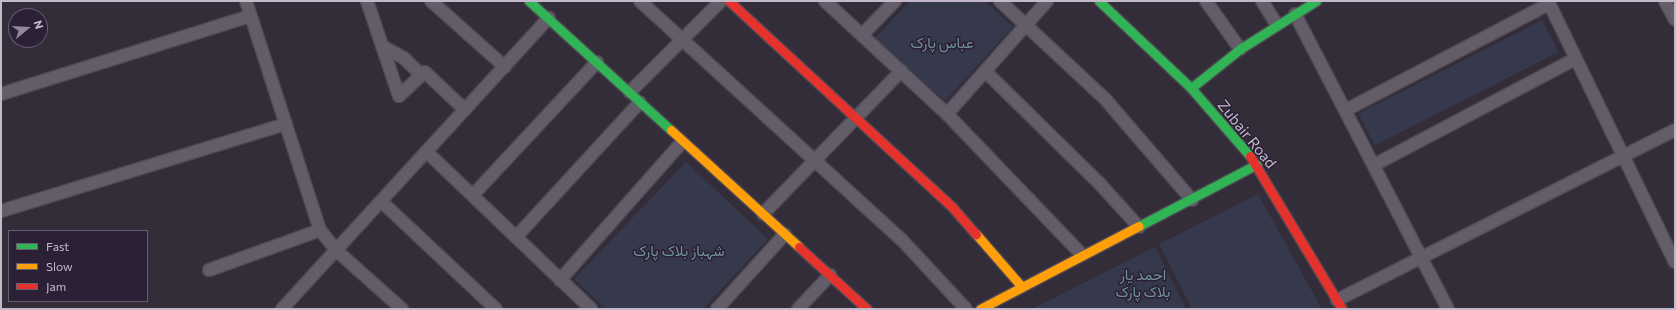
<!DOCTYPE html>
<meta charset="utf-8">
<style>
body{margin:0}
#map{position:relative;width:1676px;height:310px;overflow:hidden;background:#332d39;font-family:Commissioner,Vazirmatn,sans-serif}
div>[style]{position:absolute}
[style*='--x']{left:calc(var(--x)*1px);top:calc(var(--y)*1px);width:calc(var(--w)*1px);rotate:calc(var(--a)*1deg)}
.green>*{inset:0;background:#36384b;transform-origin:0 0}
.roads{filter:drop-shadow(1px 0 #4e4952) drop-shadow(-1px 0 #4e4952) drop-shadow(0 1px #4e4952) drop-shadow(0 -1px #4e4952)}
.street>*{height:12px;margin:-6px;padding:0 6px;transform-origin:6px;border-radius:6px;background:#625d68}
.fast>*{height:9px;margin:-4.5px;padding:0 4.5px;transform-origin:4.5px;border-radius:4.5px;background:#30b455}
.slow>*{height:9px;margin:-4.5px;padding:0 4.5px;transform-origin:4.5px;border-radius:4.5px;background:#ff9f0a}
.jam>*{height:9px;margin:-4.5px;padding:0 4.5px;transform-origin:4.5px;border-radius:4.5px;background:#e5322d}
span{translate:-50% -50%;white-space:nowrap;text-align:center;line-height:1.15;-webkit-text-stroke:3px #2b2035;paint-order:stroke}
.park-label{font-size:15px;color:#709299}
.street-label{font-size:15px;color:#c2b8ca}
.frame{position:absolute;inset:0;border:2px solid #c2b8ca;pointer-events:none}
.legend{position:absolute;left:8px;top:230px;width:140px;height:72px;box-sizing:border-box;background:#2b2035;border:1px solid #675d71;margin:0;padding:5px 7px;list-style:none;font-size:12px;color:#c2b8ca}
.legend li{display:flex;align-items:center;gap:8px;height:20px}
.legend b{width:20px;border:1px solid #675d71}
.north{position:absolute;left:8px;top:8px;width:40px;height:40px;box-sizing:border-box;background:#2b2035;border:1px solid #675d71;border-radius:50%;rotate:72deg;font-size:11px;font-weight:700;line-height:16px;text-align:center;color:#c2b8ca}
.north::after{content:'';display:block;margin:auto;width:14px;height:18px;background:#908797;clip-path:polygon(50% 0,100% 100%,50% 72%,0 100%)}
</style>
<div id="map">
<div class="green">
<i style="clip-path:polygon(910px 1px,985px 1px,1013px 27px,945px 101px,875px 38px)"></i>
<i style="left:1542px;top:20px;width:36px;height:206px;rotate:63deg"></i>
<i style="clip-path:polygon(686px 162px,768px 239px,703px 309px,606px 309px,574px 279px)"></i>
<i style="clip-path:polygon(1258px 194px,1322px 309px,1192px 309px,1159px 244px)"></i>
<i style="clip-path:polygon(1155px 247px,1186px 309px,1032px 309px)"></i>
</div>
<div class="roads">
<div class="street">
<i style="--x:246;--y:1;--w:241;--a:72.1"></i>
<i style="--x:320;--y:230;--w:27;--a:51"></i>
<i style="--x:337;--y:251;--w:87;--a:41.7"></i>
<i style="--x:367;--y:1;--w:100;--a:71.4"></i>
<i style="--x:399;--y:96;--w:35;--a:-43"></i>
<i style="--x:425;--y:72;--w:55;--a:43.5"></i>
<i style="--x:431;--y:1;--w:99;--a:41.7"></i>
<i style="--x:640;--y:1;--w:353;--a:42.4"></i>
<i style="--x:901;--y:239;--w:96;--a:47.1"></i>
<i style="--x:825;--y:1;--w:166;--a:42.8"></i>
<i style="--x:947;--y:114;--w:195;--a:46.2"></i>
<i style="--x:1000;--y:1;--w:145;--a:43"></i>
<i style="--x:1106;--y:100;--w:132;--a:49.3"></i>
<i style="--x:1206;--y:1;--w:59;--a:54.7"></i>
<i style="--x:1262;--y:1;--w:28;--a:58"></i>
<i style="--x:1548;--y:1;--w:290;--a:64.1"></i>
<i style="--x:1665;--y:1;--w:21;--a:62"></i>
<i style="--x:1295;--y:14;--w:332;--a:62.6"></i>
<i style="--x:862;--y:35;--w:47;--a:-45.9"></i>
<i style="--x:382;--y:46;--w:26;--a:29"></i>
<i style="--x:405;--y:59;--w:21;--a:45"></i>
<i style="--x:985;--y:71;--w:161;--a:44.5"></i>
<i style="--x:1100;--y:184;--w:58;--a:47.8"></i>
<i style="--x:630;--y:92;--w:129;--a:-45"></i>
<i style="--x:1;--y:94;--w:261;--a:-17.4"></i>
<i style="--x:1346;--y:110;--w:229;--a:-27.6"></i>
<i style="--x:947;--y:114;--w:151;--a:-48.5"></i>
<i style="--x:428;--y:153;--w:226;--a:43.7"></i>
<i style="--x:1374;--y:165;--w:227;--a:-27.8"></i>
<i style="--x:473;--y:195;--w:182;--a:-47"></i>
<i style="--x:383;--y:203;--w:155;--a:43.2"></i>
<i style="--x:1;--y:211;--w:298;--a:-17"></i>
<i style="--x:763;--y:214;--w:199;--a:-46"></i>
<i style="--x:516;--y:237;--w:183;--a:-47.4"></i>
<i style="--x:209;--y:270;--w:118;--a:-19.8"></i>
<i style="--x:560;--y:280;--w:184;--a:-48.5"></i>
<i style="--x:1337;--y:300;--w:378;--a:-26.7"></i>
<i style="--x:282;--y:309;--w:395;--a:-47.5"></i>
<i style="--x:717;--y:309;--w:101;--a:-47.8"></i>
<i style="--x:798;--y:309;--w:47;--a:-46.7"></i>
</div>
<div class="fast">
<i style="--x:529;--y:1;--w:192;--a:42.3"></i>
<i style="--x:1099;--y:1;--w:127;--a:43.4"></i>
<i style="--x:1191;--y:88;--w:90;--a:49.1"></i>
<i style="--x:1191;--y:88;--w:63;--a:-38.5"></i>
<i style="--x:1240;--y:49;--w:90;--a:-32.3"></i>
<i style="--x:1139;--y:226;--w:133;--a:-27.7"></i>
</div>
<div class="slow">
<i style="--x:671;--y:130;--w:173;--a:42.4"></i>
<i style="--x:976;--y:234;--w:70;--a:49"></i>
<i style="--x:980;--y:309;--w:179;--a:-27.6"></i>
</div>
<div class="jam">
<i style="--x:729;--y:1;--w:305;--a:42.7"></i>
<i style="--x:953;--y:208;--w:35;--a:49"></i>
<i style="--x:1250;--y:156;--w:179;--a:59"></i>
<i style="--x:799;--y:247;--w:92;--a:42.4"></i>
</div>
</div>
<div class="park-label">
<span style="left:942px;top:43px">عباس پارک</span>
<span style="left:679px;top:251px">شہباز بلاک پارک</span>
<span style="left:1143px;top:283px">احمد یار<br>بلاک پارک</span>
</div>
<div class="street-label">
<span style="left:1247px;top:134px;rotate:51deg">Zubair Road</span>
</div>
<div class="frame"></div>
<ul class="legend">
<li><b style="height:5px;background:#30b455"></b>Fast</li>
<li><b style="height:5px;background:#ff9f0a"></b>Slow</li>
<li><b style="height:5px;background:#e5322d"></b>Jam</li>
</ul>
<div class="north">N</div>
</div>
